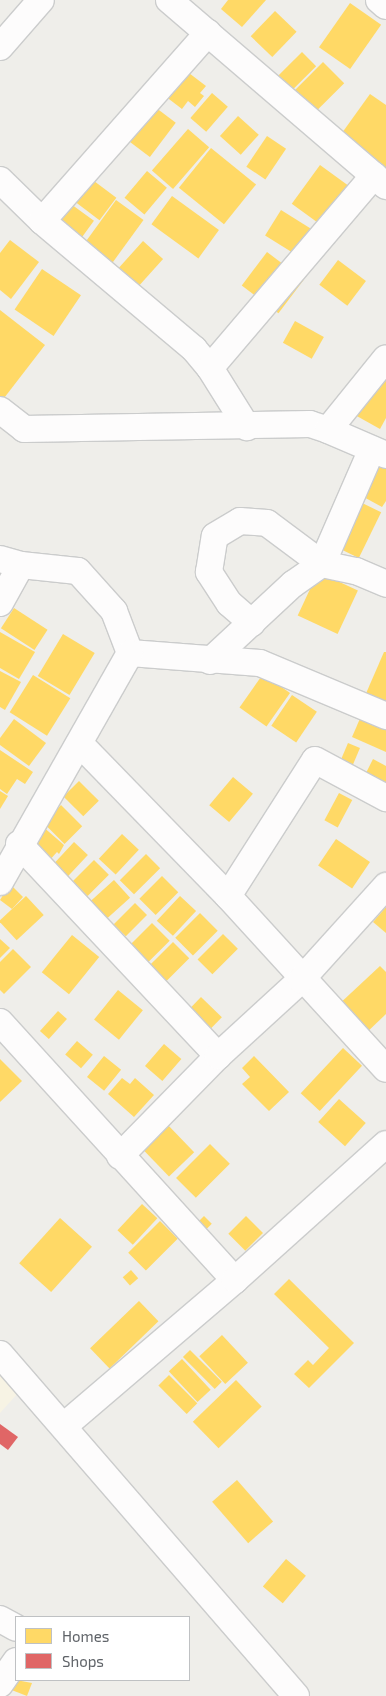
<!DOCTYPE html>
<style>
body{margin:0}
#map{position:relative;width:386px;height:1696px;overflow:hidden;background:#efeeea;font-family:"Exo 2",sans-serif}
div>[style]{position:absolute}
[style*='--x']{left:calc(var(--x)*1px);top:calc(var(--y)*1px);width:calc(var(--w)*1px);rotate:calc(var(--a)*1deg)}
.commercial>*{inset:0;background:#f7f3e4}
.homes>*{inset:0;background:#ffd966;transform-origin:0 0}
.shops>*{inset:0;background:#e06666}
.roads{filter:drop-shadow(1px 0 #cbcccc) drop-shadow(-1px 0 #cbcccc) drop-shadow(0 1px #cbcccc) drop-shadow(0 -1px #cbcccc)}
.minor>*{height:26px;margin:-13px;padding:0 13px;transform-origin:13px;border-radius:13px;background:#fdfcfc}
span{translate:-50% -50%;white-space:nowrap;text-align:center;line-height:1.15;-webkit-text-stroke:5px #fff;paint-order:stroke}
.legend{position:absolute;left:15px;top:1616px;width:175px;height:65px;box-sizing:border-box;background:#fff;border:1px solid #bfc1c3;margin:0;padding:6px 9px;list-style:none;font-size:15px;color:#5f6368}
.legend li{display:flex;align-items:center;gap:10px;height:25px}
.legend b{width:25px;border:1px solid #bfc1c3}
</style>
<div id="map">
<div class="commercial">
<i style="clip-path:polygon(0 1374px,19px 1392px,0 1413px)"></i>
</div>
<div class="homes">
<i style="clip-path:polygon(228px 0,266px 0,242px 27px,221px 9px)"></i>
<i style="left:350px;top:3px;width:38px;height:54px;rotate:35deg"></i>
<i style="left:275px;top:11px;width:30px;height:35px;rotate:44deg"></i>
<i style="left:302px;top:52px;width:20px;height:33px;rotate:45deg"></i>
<i style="left:323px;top:62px;width:30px;height:43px;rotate:45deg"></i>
<i style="clip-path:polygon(185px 70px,206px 86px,200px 93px,204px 96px,195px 107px,188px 101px,182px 109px,165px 96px)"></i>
<i style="left:212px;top:93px;width:21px;height:33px;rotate:41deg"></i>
<i style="clip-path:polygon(370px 94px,386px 105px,386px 167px,374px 183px,329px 151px)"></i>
<i style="left:147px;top:101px;width:36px;height:43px;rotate:37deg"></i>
<i style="left:238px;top:116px;width:28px;height:27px;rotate:42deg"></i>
<i style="left:188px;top:129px;width:28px;height:55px;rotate:41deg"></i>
<i style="left:267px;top:136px;width:23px;height:37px;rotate:34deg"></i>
<i style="left:211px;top:148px;width:58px;height:51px;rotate:39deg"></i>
<i style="left:320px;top:165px;width:57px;height:48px;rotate:36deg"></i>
<i style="left:147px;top:171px;width:26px;height:35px;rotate:40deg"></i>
<i style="left:86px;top:175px;width:38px;height:28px;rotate:37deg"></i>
<i style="left:172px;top:196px;width:58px;height:35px;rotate:36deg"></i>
<i style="left:64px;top:199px;width:37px;height:26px;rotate:36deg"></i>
<i style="left:116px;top:200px;width:34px;height:55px;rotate:36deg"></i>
<i style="left:281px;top:210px;width:41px;height:30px;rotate:32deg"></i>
<i style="clip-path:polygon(10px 240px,39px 262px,11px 299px,0 290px,0 253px)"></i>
<i style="left:143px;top:241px;width:27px;height:40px;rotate:42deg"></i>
<i style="left:267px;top:252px;width:46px;height:42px;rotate:37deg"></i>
<i style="left:338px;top:260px;width:35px;height:31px;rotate:37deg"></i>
<i style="left:42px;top:269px;width:47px;height:49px;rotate:34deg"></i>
<i style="clip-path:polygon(0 310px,45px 345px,1px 402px,0 401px)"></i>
<i style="left:295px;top:321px;width:33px;height:25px;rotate:29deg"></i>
<i style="clip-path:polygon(386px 377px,386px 418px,380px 429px,355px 415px)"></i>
<i style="clip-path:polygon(378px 461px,386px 466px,386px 501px,382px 507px,360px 495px)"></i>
<i style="left:356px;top:500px;width:28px;height:51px;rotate:26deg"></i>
<i style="left:318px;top:572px;width:44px;height:48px;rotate:25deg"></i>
<i style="left:14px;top:608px;width:40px;height:24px;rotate:33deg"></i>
<i style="clip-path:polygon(0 632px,35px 652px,19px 679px,0 668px)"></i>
<i style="left:63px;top:634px;width:37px;height:49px;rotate:31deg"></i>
<i style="clip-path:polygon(384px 652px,386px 652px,386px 708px,364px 698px)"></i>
<i style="clip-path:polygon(0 671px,21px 682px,5px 710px,0 707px)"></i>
<i style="left:263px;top:674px;width:33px;height:41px;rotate:35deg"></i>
<i style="left:33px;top:675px;width:44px;height:44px;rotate:32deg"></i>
<i style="left:292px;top:695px;width:30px;height:37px;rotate:34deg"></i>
<i style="clip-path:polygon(362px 714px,386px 724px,386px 752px,352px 737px)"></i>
<i style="clip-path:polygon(14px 719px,46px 743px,29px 766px,0 745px,0 738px)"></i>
<i style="left:348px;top:743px;width:13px;height:22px;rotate:23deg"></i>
<i style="clip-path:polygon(0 750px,33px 772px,25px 784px,17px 779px,7px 794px,0 789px)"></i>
<i style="clip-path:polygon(373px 759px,386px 766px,386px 784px,366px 773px)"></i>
<i style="left:233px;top:777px;width:26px;height:37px;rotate:40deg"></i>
<i style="left:79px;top:781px;width:28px;height:22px;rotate:45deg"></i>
<i style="clip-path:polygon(0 791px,8px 796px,0 809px)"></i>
<i style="left:339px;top:793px;width:15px;height:31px;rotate:28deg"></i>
<i style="left:61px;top:805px;width:30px;height:25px;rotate:45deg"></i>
<i style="clip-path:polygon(41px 825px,64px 845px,59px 854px,57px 852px,48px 862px,26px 842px)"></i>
<i style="left:122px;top:834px;width:23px;height:34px;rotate:43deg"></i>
<i style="left:336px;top:839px;width:41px;height:32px;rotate:34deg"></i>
<i style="left:74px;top:842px;width:19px;height:33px;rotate:43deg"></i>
<i style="left:146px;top:854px;width:20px;height:37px;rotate:45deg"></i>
<i style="left:94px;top:860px;width:21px;height:30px;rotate:45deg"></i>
<i style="left:162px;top:876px;width:23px;height:32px;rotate:45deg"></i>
<i style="left:114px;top:880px;width:24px;height:31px;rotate:48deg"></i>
<i style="clip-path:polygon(10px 884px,23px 897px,12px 909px,0 900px)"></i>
<i style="left:26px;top:896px;width:26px;height:37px;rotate:47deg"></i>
<i style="left:180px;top:896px;width:22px;height:34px;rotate:43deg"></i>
<i style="left:135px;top:903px;width:17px;height:30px;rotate:45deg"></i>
<i style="clip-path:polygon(386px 907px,386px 933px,373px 922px)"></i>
<i style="left:200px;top:913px;width:25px;height:35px;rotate:45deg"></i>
<i style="left:152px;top:923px;width:25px;height:40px;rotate:45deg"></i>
<i style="left:223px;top:934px;width:21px;height:36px;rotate:45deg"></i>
<i style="left:72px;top:935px;width:35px;height:48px;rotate:39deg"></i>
<i style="clip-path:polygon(0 939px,10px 948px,0 958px)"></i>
<i style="left:173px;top:942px;width:23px;height:40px;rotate:45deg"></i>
<i style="clip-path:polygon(13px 949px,31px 967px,4px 994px,0 990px,0 962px)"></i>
<i style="clip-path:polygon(380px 966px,386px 972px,386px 1014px,363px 1036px,336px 1007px)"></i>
<i style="left:118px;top:990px;width:32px;height:38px;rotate:39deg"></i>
<i style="left:201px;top:997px;width:29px;height:26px;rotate:44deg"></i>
<i style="left:58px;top:1011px;width:12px;height:27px;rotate:42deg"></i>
<i style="left:77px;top:1041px;width:21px;height:18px;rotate:41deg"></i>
<i style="left:164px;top:1044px;width:23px;height:29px;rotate:41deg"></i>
<i style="left:343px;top:1048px;width:26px;height:62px;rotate:43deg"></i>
<i style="left:104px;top:1056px;width:22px;height:27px;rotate:39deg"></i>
<i style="clip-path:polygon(254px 1056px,289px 1092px,269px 1111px,242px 1084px,250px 1077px,242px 1068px)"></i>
<i style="clip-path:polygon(0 1059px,22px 1081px,0 1102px)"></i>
<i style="clip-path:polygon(122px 1078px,130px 1084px,135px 1078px,154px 1095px,134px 1117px,108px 1094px)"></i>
<i style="left:339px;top:1099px;width:36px;height:31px;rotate:42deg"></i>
<i style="left:165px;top:1122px;width:42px;height:35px;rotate:46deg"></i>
<i style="left:210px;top:1144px;width:28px;height:48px;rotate:45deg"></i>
<i style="left:142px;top:1204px;width:21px;height:36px;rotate:43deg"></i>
<i style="left:204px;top:1216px;width:11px;height:13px;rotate:45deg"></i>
<i style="left:246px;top:1216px;width:24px;height:25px;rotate:45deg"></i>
<i style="left:60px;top:1218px;width:43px;height:61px;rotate:42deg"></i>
<i style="left:160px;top:1221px;width:25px;height:45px;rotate:45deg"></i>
<i style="left:131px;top:1270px;width:11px;height:11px;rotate:49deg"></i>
<i style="clip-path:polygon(289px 1279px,354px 1343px,309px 1388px,294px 1374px,308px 1360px,313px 1365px,329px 1348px,274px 1294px)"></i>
<i style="left:139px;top:1301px;width:28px;height:68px;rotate:46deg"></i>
<i style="left:222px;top:1335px;width:38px;height:31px;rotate:47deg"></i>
<i style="left:190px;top:1350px;width:45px;height:10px;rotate:45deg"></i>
<i style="left:182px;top:1359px;width:42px;height:18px;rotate:47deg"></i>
<i style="left:169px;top:1375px;width:40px;height:15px;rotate:45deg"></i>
<i style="left:236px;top:1380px;width:37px;height:60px;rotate:46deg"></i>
<i style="left:237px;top:1480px;width:55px;height:33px;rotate:49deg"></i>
<i style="left:286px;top:1559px;width:26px;height:36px;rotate:40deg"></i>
<i style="clip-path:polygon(16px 1680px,32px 1683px,27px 1696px,9px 1689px)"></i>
</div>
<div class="shops">
<i style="clip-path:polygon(0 1424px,18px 1437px,8px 1450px,0 1444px)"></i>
</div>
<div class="roads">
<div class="minor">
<i style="--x:169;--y:0;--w:286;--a:40.6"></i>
<i style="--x:379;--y:0;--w:9;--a:41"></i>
<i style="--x:0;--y:47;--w:62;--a:-48.9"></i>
<i style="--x:0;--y:180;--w:59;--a:44.3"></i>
<i style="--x:42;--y:221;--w:199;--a:40.1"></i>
<i style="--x:194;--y:349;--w:25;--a:50"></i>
<i style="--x:210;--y:368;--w:70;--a:57.9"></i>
<i style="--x:42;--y:221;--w:251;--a:-48.6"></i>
<i style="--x:210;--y:368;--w:253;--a:-49.6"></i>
<i style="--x:0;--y:410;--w:31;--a:38"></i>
<i style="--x:24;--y:429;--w:286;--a:-1"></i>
<i style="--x:310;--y:424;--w:19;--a:18"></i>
<i style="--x:328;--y:430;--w:92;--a:-51.1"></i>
<i style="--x:328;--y:430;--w:63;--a:23.3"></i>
<i style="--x:0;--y:559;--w:22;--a:16"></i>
<i style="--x:21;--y:565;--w:57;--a:6"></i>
<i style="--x:78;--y:571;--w:54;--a:48"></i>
<i style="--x:114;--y:611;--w:45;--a:69.1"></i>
<i style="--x:130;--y:653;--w:130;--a:4.4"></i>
<i style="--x:260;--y:663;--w:137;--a:22.8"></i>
<i style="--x:0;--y:603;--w:43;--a:-61.1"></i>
<i style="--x:252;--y:623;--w:30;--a:-139"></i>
<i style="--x:229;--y:603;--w:37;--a:-123"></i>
<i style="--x:209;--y:572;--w:36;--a:-81"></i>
<i style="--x:215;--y:536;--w:29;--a:-31"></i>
<i style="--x:240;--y:521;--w:27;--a:4"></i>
<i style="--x:267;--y:523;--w:69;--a:36.7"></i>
<i style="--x:322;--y:564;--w:125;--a:-66.5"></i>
<i style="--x:210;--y:661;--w:113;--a:-42.9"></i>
<i style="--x:293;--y:584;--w:35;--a:-35"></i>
<i style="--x:322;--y:564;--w:35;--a:12"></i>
<i style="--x:356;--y:571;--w:33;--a:23"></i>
<i style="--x:80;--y:744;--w:212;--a:45.8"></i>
<i style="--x:228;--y:896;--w:234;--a:47.6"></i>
<i style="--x:19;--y:844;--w:291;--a:46.8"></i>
<i style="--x:0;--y:882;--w:263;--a:-60.4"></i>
<i style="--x:228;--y:896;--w:161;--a:-57.4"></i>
<i style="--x:315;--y:760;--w:81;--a:28.2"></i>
<i style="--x:0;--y:1022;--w:349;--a:47.7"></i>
<i style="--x:120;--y:1156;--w:140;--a:-45.6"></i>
<i style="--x:218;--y:1056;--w:113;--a:-42.5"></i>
<i style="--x:301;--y:980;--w:127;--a:-47.9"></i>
<i style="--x:0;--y:1354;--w:452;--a:49.1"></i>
<i style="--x:64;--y:1426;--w:225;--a:-40.5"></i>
<i style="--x:235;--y:1280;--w:203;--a:-42"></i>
<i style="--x:0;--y:1619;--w:18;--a:29"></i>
<i style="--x:0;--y:1684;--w:28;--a:-55"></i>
</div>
</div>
<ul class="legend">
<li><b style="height:14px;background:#ffd966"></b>Homes</li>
<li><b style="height:14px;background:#e06666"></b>Shops</li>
</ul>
</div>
